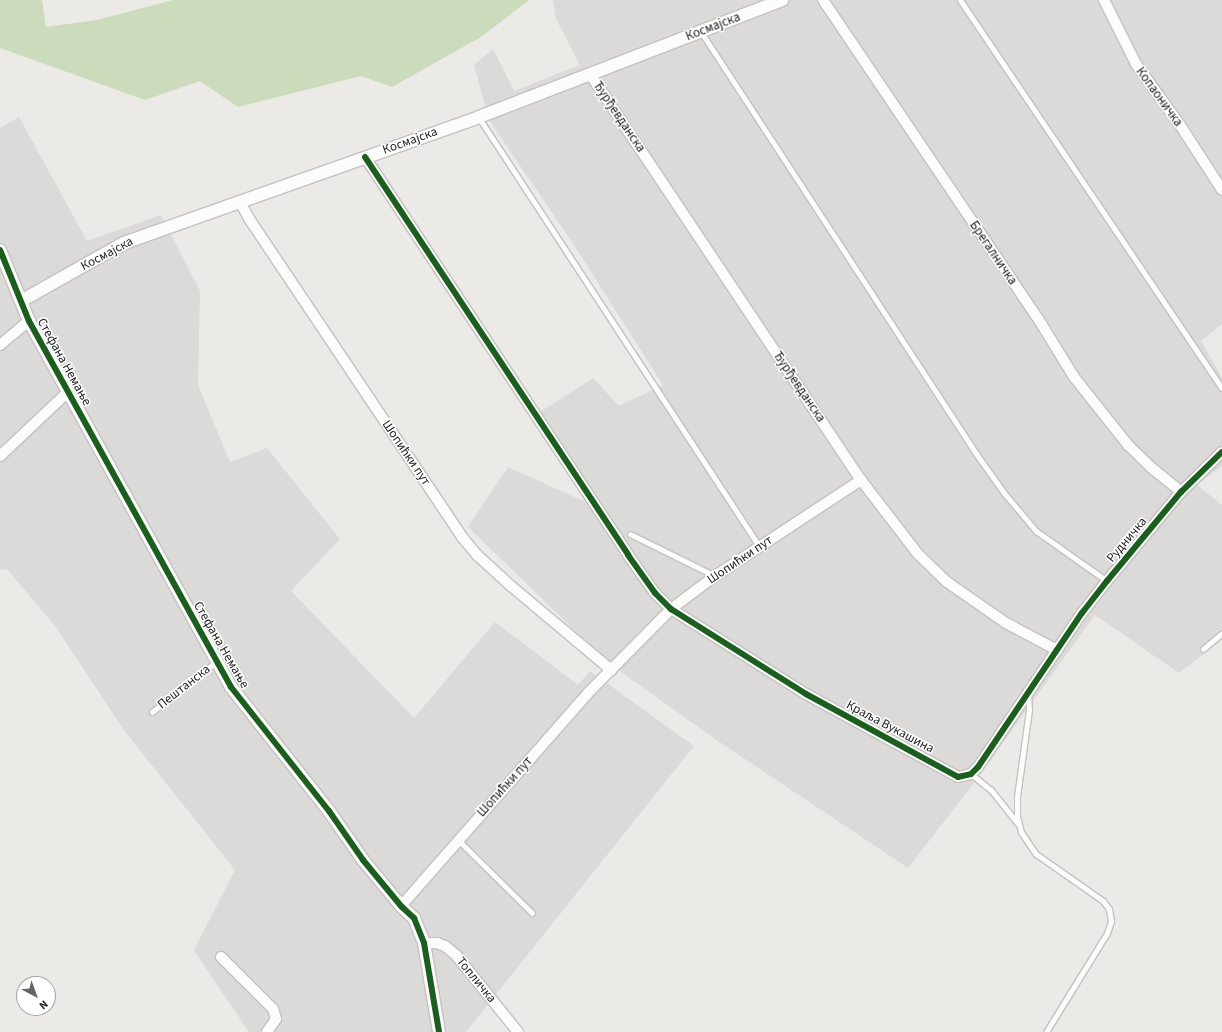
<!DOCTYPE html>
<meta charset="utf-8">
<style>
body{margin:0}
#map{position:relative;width:1222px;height:1032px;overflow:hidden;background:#eceae7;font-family:"Source Sans 3",sans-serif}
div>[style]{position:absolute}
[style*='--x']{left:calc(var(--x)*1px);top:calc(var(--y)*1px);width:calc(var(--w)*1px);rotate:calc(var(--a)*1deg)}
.residential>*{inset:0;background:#dbdad8}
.forest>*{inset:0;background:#cbdbbc}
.roads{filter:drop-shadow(1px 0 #c3c2c1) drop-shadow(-1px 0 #c3c2c1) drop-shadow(0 1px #c3c2c1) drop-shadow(0 -1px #c3c2c1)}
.service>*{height:5px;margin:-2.5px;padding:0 2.5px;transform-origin:2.5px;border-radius:2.5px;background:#fcfcfb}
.minor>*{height:10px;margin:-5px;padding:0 5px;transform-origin:5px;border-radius:5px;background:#fcfcfb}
.tertiary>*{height:12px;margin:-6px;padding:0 6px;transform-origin:6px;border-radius:6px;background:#fcfcfb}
.cycleway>*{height:6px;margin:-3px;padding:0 3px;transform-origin:3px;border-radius:3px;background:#1b5e20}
span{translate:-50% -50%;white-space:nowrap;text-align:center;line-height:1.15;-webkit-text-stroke:3px #fff;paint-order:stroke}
.street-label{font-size:13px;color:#1e1e1e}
.north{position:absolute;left:16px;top:976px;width:40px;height:40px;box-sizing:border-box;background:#fff;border:1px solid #a5a5a5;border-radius:50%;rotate:139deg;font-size:11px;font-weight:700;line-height:16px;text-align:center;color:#1e1e1e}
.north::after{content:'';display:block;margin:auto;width:14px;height:18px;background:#666564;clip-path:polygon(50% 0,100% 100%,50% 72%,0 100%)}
</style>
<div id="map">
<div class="residential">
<i style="clip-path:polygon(553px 0,1222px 0,1222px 324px,1201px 341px,1222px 378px,1222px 466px,1197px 485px,1222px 505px,1222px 640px,1179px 673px,1095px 615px,974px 783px,908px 868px,715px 739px,606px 661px,468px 527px,508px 467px,590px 504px,534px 416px,593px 378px,619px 406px,663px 385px,572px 242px,489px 120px,474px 65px,493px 49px,514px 91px,580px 65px,556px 19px)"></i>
<i style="clip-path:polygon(19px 117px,87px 241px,161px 215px,200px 291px,198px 385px,230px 462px,267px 448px,340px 539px,291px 591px,414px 718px,495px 622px,578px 685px,590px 671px,694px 746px,466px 1032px,249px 1032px,194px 950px,235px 870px,123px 729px,56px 627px,7px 569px,0 570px,0 128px)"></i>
</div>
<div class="forest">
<i style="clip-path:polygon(0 0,42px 0,46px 27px,97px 20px,173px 0,529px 0,481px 37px,392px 87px,361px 76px,238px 107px,200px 81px,145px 100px,0 48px)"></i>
</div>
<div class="roads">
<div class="service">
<i style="--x:960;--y:0;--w:468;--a:56"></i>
<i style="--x:701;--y:32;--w:505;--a:56.88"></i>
<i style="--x:977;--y:455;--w:47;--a:54.6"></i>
<i style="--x:1004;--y:493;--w:50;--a:49.9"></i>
<i style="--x:1036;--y:531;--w:87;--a:35.2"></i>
<i style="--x:479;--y:118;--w:511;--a:56.81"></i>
<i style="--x:630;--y:534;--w:95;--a:26.3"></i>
<i style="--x:1203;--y:649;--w:25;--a:-40"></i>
<i style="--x:1028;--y:695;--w:15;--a:86"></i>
<i style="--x:1029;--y:710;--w:88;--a:97.9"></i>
<i style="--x:1017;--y:797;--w:19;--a:90"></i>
<i style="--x:1017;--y:816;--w:16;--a:76"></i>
<i style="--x:1021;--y:832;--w:27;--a:56"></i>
<i style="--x:1036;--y:854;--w:82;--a:35"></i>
<i style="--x:1103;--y:901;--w:10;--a:53"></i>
<i style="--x:1109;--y:909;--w:12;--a:81"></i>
<i style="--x:1111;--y:921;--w:13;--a:108"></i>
<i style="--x:1107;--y:933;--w:116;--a:121.6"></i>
<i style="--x:152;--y:712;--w:81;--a:-38"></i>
<i style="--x:971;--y:774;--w:26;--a:39"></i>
<i style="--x:991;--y:790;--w:43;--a:51.5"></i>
<i style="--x:458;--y:840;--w:104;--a:44.6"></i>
</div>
<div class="minor">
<i style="--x:823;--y:0;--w:392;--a:56"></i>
<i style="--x:1042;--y:325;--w:61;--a:58.4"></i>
<i style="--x:1074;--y:377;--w:87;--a:51.5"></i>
<i style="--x:1128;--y:445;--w:35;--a:44"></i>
<i style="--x:1153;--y:469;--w:36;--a:39"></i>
<i style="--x:1104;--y:0;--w:72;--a:63.4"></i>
<i style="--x:1136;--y:64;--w:75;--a:54.2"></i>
<i style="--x:1180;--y:125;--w:77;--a:57.1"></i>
<i style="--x:590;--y:74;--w:488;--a:56.3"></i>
<i style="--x:861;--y:480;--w:93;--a:52.4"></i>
<i style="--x:918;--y:554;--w:40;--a:44"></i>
<i style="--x:947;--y:582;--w:72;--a:34.8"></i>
<i style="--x:1006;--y:623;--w:58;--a:27.9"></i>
<i style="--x:365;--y:157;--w:477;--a:56.5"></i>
<i style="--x:628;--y:555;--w:47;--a:54.6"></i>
<i style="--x:655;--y:593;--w:23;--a:45"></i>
<i style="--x:671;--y:609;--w:160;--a:32.2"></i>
<i style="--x:806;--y:694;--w:173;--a:28.6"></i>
<i style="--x:958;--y:777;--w:13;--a:-13"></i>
<i style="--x:971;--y:774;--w:10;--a:-45"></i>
<i style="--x:978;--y:767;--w:186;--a:-56"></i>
<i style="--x:1082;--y:613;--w:41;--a:-52"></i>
<i style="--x:1107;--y:581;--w:116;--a:-50.3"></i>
<i style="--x:1181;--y:492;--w:57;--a:-44.3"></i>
<i style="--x:240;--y:202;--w:21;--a:61"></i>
<i style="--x:250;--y:220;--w:381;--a:56.2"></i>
<i style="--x:462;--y:537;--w:23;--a:50"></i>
<i style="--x:477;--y:555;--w:46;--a:42.4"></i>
<i style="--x:511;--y:586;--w:131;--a:40"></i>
<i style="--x:0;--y:345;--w:38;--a:-40"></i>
<i style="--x:0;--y:456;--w:93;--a:-43.3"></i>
<i style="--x:401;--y:906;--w:283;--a:-48.7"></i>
<i style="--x:588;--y:693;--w:118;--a:-45.3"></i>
<i style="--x:671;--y:609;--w:55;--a:-36.9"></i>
<i style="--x:715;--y:576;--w:175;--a:-33.3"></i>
<i style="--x:424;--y:943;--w:13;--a:0"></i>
<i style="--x:437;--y:943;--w:9;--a:21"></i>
<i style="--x:445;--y:946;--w:14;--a:39"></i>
<i style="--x:456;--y:955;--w:99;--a:51.2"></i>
<i style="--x:221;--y:957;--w:74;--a:45"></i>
<i style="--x:273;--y:1009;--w:10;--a:73"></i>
<i style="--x:276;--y:1019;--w:16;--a:125"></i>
</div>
<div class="tertiary">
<i style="--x:0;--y:250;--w:77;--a:67.8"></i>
<i style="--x:29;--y:321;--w:418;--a:61.1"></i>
<i style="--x:231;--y:687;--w:158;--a:51.7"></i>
<i style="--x:329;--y:811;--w:60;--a:55.2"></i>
<i style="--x:363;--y:860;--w:60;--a:50.4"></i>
<i style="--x:401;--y:906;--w:18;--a:43"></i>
<i style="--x:414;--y:918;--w:27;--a:68"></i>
<i style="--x:424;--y:943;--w:90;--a:80.4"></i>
<i style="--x:21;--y:301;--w:118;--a:-29.4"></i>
<i style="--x:124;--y:243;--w:377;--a:-19.5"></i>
<i style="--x:479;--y:117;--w:325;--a:-21.1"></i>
</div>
</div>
<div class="cycleway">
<i style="--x:365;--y:157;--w:477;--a:56.5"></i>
<i style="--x:628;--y:555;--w:47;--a:54.6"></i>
<i style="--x:655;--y:593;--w:23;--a:45"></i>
<i style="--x:671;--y:609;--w:160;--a:32.2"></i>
<i style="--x:806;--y:694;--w:173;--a:28.6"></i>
<i style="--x:958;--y:777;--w:13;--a:-13"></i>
<i style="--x:971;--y:774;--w:10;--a:-45"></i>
<i style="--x:978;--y:767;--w:186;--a:-56"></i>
<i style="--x:1082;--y:613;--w:41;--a:-52"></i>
<i style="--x:1107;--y:581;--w:116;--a:-50.3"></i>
<i style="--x:1181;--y:492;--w:57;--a:-44.3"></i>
<i style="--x:0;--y:250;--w:77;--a:67.8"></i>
<i style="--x:29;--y:321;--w:418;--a:61.1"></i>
<i style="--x:231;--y:687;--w:158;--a:51.7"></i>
<i style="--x:329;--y:811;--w:60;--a:55.2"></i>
<i style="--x:363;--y:860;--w:60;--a:50.4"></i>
<i style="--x:401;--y:906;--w:18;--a:43"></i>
<i style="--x:414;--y:918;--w:27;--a:68"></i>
<i style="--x:424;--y:943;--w:90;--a:80.4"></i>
</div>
<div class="street-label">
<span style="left:713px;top:27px;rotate:-21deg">Космајска</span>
<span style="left:1159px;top:97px;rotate:54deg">Копаоничка</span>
<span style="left:619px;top:117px;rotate:56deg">Ђурђевданска</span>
<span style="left:410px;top:141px;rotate:-20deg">Космајска</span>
<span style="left:993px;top:253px;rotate:56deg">Брегалничка</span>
<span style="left:107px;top:254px;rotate:-28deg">Космајска</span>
<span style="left:64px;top:362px;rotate:61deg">Стефана Немање</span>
<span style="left:799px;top:387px;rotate:56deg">Ђурђевданска</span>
<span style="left:406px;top:453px;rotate:56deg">Шопићки пут</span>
<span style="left:1127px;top:540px;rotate:-50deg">Рудничка</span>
<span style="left:740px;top:560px;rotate:-34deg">Шопићки пут</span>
<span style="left:221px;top:645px;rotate:60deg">Стефана Немање</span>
<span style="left:184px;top:687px;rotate:-38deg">Пештанска</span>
<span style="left:890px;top:727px;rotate:28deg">Краља Вукашина</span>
<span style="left:505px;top:787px;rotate:-48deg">Шопићки пут</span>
<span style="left:476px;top:980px;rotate:51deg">Топличка</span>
</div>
<div class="north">N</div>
</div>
